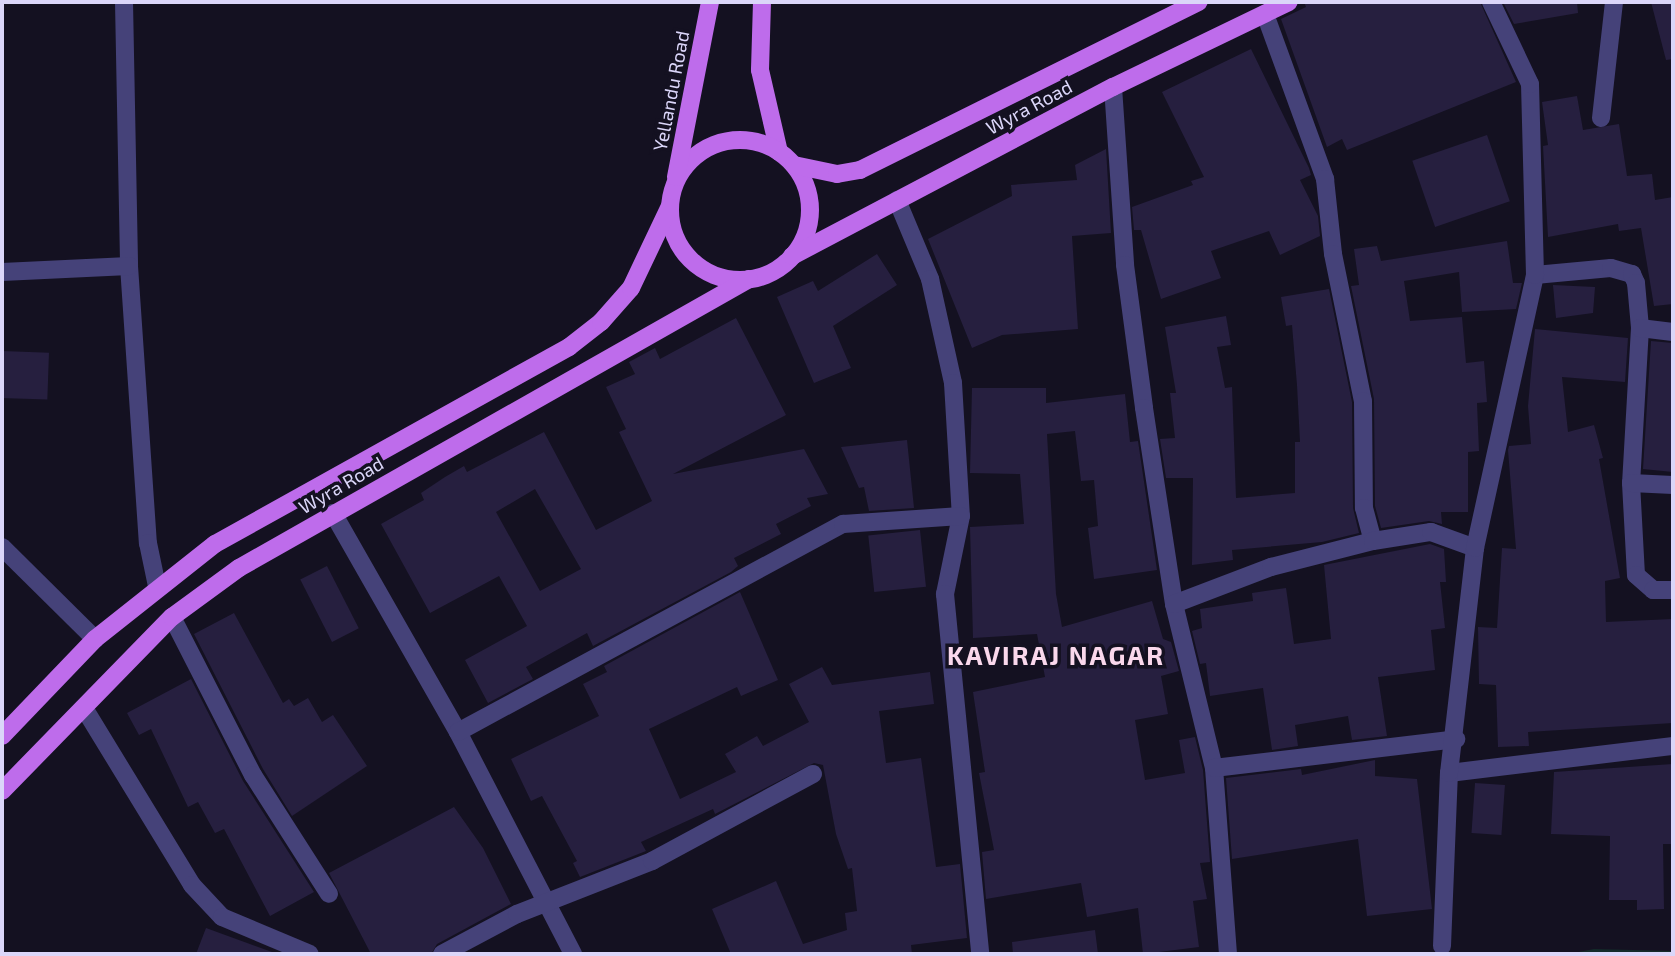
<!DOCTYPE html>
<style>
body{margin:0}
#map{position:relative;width:1675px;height:956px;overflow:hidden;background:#141121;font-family:"Exo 2",sans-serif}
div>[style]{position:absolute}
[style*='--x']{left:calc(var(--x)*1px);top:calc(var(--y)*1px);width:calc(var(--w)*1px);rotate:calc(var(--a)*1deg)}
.green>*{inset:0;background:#142a2a}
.building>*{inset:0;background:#261f3f;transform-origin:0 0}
.minor>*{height:18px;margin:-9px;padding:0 9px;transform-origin:9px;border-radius:9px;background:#454279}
.major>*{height:18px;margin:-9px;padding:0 9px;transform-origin:9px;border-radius:9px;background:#be6ceb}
.major>.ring{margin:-9px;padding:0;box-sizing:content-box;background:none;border:18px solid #be6ceb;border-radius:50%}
span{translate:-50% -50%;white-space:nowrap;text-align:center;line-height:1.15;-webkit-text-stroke:7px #141121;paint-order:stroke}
.street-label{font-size:19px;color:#dbd6f9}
.district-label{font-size:26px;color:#fad8ec;font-weight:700;letter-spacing:2px}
.frame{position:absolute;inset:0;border:4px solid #dbd6f9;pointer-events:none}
</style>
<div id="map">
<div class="green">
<i style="clip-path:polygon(1594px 949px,1673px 951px,1673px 954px,1568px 954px)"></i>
</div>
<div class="building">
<i style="clip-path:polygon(1304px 2px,1480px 2px,1516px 82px,1347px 150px,1342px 139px,1327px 147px,1281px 19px,1306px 7px)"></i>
<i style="clip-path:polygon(1503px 2px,1577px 2px,1578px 13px,1514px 24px)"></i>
<i style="clip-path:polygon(1651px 2px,1673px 2px,1673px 59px,1666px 60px)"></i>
<i style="clip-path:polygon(1251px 49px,1309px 168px,1311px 175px,1300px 180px,1318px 216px,1320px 236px,1280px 255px,1269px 231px,1211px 251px,1221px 278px,1161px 299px,1141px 230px,1134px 230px,1132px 207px,1193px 185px,1191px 181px,1204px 177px,1162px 92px)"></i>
<i style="clip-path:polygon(1577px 96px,1583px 130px,1619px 124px,1627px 176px,1652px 174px,1655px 200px,1673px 197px,1673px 304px,1654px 306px,1641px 228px,1619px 231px,1618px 224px,1548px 237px,1543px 146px,1548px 145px,1542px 102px)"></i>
<i style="left:1487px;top:135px;width:70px;height:79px;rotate:71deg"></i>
<i style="clip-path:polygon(1106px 149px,1111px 233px,1072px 236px,1078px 329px,1002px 335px,972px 348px,928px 239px,1012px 196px,1011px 185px,1077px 180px,1075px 165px)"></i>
<i style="clip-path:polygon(1507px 241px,1513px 283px,1522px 283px,1516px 309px,1462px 312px,1459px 272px,1404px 281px,1410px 321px,1462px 317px,1466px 363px,1484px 361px,1487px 402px,1477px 403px,1479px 451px,1468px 452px,1468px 512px,1441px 512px,1442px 524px,1429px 521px,1381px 528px,1375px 506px,1374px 399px,1351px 286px,1359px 285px,1354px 249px,1377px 246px,1381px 261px)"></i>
<i style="clip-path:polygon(877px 254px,897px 285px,833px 326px,851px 368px,814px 383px,777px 297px,813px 281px,818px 291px)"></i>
<i style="clip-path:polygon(1553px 285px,1595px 287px,1593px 313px,1556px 318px)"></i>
<i style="clip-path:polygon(1329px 289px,1352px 402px,1353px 508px,1359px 533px,1322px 542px,1232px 550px,1233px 560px,1192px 565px,1193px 478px,1166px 478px,1160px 439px,1175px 438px,1170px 393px,1176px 393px,1165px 327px,1226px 316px,1231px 345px,1217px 347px,1225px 388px,1232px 387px,1236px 498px,1295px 493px,1295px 442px,1300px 442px,1297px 385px,1292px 325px,1286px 326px,1281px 297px)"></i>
<i style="clip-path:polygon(evenodd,736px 318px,786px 415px,673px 474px,804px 449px,828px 494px,807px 498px,811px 506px,776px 524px,781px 534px,734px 558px,738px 566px,731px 572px,593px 646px,587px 633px,526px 667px,533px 679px,488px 703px,465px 660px,527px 626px,499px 576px,430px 613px,381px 524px,424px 500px,421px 493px,445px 477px,464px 466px,467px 472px,544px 432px,596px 530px,652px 501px,619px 432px,626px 429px,606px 387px,635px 374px,629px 362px,655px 348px,660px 359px,736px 318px,535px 489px,581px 569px,540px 591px,496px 512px,535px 489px)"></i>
<i style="clip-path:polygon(1535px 329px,1628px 338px,1625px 382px,1562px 377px,1568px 432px,1594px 425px,1603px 458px,1599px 459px,1620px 578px,1605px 581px,1606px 622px,1673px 619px,1673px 723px,1528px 732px,1529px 746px,1498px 747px,1496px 685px,1479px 684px,1478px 627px,1497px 628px,1502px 548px,1516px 549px,1508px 450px,1509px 446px,1531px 444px,1528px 406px)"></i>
<i style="clip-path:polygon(1651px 341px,1673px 343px,1673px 472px,1643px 469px)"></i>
<i style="left:2px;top:351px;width:47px;height:47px;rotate:2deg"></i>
<i style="clip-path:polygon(972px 388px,1046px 388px,1046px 403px,1125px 394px,1130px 442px,1138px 441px,1157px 570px,1094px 579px,1088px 528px,1098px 526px,1094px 480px,1081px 481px,1075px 431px,1047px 434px,1056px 594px,1062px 627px,1152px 601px,1163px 639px,1171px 642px,1179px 671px,1161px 676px,1168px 714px,1135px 720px,1145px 780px,1185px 773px,1179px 740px,1195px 737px,1203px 770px,1210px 862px,1200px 863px,1207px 899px,1193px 901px,1199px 947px,1143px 954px,1138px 908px,1087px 917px,1081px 883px,986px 899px,982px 852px,994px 850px,979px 773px,985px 772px,973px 692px,1045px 677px,1037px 634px,973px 638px,970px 527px,1024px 524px,1020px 474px,970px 473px)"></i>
<i style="clip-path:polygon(907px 440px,914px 508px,869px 511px,864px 487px,859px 488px,841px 447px)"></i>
<i style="left:920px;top:530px;width:57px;height:52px;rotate:84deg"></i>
<i style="clip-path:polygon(1430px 544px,1444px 549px,1446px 582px,1440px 582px,1445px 628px,1431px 630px,1435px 670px,1378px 677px,1387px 736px,1352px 740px,1348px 716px,1295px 725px,1298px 746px,1272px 750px,1263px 688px,1210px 696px,1206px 663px,1200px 664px,1192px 631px,1202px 628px,1200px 609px,1253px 601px,1252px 593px,1286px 588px,1294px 644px,1331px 639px,1324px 565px)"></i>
<i style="left:327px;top:566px;width:70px;height:30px;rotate:63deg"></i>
<i style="clip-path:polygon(740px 592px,778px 680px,741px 696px,737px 687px,649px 729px,680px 799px,736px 772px,725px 754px,757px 736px,763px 746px,809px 722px,789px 684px,822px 667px,832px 685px,930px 672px,934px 704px,879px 711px,886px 763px,921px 758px,936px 867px,960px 864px,967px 938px,911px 945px,912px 954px,731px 954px,712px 909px,776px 881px,803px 944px,847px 930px,845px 913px,857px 911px,852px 868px,848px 869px,836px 834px,823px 765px,814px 763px,715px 814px,713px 809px,641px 842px,646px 851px,580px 877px,573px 863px,577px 861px,542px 796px,531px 801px,511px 759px,599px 716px,583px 684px,607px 672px,604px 666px)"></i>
<i style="clip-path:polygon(234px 613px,283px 703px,289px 699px,294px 706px,308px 698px,322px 722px,333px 715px,367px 766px,292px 816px,263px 769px,194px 634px)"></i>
<i style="clip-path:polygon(191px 679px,243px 781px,314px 892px,270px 916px,224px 829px,215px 833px,198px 802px,188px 807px,151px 729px,139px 735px,127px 713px)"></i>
<i style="clip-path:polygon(1375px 760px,1375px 776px,1417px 779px,1432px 909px,1367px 916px,1358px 839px,1232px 859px,1226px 778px,1301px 769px,1302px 775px)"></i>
<i style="clip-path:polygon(1673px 764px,1673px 844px,1663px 844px,1664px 909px,1637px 910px,1637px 900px,1609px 900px,1610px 836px,1551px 834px,1554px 772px)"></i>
<i style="left:1475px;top:783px;width:30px;height:50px;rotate:4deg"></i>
<i style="clip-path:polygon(454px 807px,483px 848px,511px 904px,437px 944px,431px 954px,371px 954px,329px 873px)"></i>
<i style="clip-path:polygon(206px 928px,272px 952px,271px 954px,196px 954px)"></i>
<i style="clip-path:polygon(1095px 930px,1098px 954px,1013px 954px,1012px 942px)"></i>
</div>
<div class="minor">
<i style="--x:124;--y:2;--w:264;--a:88.9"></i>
<i style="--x:129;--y:266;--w:278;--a:86.1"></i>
<i style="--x:148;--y:543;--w:44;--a:78.2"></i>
<i style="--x:1265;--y:14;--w:176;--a:70"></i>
<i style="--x:1325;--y:179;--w:75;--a:83.9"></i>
<i style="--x:1333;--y:254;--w:150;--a:78.5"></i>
<i style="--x:1363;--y:401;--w:107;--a:89.5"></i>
<i style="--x:1364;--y:508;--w:34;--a:75"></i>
<i style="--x:1113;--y:87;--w:178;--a:86.1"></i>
<i style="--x:1125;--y:265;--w:144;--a:82.4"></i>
<i style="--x:1144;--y:408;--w:198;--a:81.3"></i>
<i style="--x:1174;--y:604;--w:169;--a:76.3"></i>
<i style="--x:1214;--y:768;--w:187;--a:85.7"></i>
<i style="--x:1601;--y:118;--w:117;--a:-83.6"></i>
<i style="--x:897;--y:200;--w:86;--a:67.3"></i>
<i style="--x:930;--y:279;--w:107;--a:77.5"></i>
<i style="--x:953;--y:383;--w:133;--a:86.6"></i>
<i style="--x:961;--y:516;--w:80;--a:101.6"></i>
<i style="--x:945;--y:594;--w:362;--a:84.4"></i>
<i style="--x:2;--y:272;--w:127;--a:-2.7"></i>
<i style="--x:1535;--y:275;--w:76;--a:-5.3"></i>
<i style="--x:1611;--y:268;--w:22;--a:16"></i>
<i style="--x:1632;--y:274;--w:10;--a:66"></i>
<i style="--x:1636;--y:283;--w:45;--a:84.9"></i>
<i style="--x:1640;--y:328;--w:155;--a:93.3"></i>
<i style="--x:1631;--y:483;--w:92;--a:86.9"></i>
<i style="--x:1636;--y:575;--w:23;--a:41"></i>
<i style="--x:1653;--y:590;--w:20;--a:0"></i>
<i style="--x:1640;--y:328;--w:33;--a:7"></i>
<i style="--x:1631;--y:483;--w:42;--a:2.7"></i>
<i style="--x:333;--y:513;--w:252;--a:60.3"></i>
<i style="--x:458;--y:732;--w:250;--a:62.6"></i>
<i style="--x:2;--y:547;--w:131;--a:44.7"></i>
<i style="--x:1174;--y:604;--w:104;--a:-20.9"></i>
<i style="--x:1271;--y:567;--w:105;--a:-14.3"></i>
<i style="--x:1373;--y:541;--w:59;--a:-8.8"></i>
<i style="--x:1431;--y:532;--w:47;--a:20"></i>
<i style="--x:172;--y:617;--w:178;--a:62.9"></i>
<i style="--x:253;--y:775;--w:141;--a:57.4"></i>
<i style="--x:84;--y:708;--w:207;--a:58.6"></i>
<i style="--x:192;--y:885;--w:44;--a:46.8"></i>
<i style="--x:222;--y:917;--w:95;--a:22.8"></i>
<i style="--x:458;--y:732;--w:438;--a:-28.4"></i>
<i style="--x:843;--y:524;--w:118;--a:-3.9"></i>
<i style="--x:1214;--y:768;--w:244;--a:-6.8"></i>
<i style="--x:1449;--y:773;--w:226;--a:-6.9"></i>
<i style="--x:1442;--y:946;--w:173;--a:-87.7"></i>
<i style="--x:1449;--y:773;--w:226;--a:-83.4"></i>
<i style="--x:1475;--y:548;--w:280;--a:-77.6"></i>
<i style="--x:1535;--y:275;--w:191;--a:-91.5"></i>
<i style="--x:1530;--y:84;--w:91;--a:-115.4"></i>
<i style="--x:442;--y:954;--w:85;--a:-28.1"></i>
<i style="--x:517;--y:914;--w:145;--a:-21.4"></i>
<i style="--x:652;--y:861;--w:183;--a:-28.4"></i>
</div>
<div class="major">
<i style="--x:762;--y:2;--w:68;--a:91.7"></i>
<i style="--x:760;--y:70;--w:84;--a:77"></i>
<i class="ring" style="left:670px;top:140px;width:122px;height:122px"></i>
<i style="--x:794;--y:165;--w:44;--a:11.8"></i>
<i style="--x:837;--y:174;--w:23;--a:-10"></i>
<i style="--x:860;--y:170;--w:378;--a:-26.4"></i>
<i style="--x:676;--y:177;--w:178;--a:-79"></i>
<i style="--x:792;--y:256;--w:363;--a:-27.8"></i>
<i style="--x:1113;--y:87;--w:195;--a:-25.8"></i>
<i style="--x:2;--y:736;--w:134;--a:-46.2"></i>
<i style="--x:95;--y:639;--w:153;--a:-38.4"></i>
<i style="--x:215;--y:544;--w:405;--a:-29.1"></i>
<i style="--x:569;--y:347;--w:41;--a:-38"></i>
<i style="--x:601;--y:322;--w:45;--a:-48.6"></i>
<i style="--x:631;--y:288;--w:89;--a:-64.6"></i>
<i style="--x:2;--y:791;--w:243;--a:-45.7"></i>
<i style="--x:172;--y:617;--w:83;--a:-36.2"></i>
<i style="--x:239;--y:568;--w:586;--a:-29.54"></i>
</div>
<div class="street-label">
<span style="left:671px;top:91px;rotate:-79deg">Yellandu Road</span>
<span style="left:1029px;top:107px;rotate:-28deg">Wyra Road</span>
<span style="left:341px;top:485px;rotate:-30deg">Wyra Road</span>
</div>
<div class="district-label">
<span style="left:1056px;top:655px">KAVIRAJ NAGAR</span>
</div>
<div class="frame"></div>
</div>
